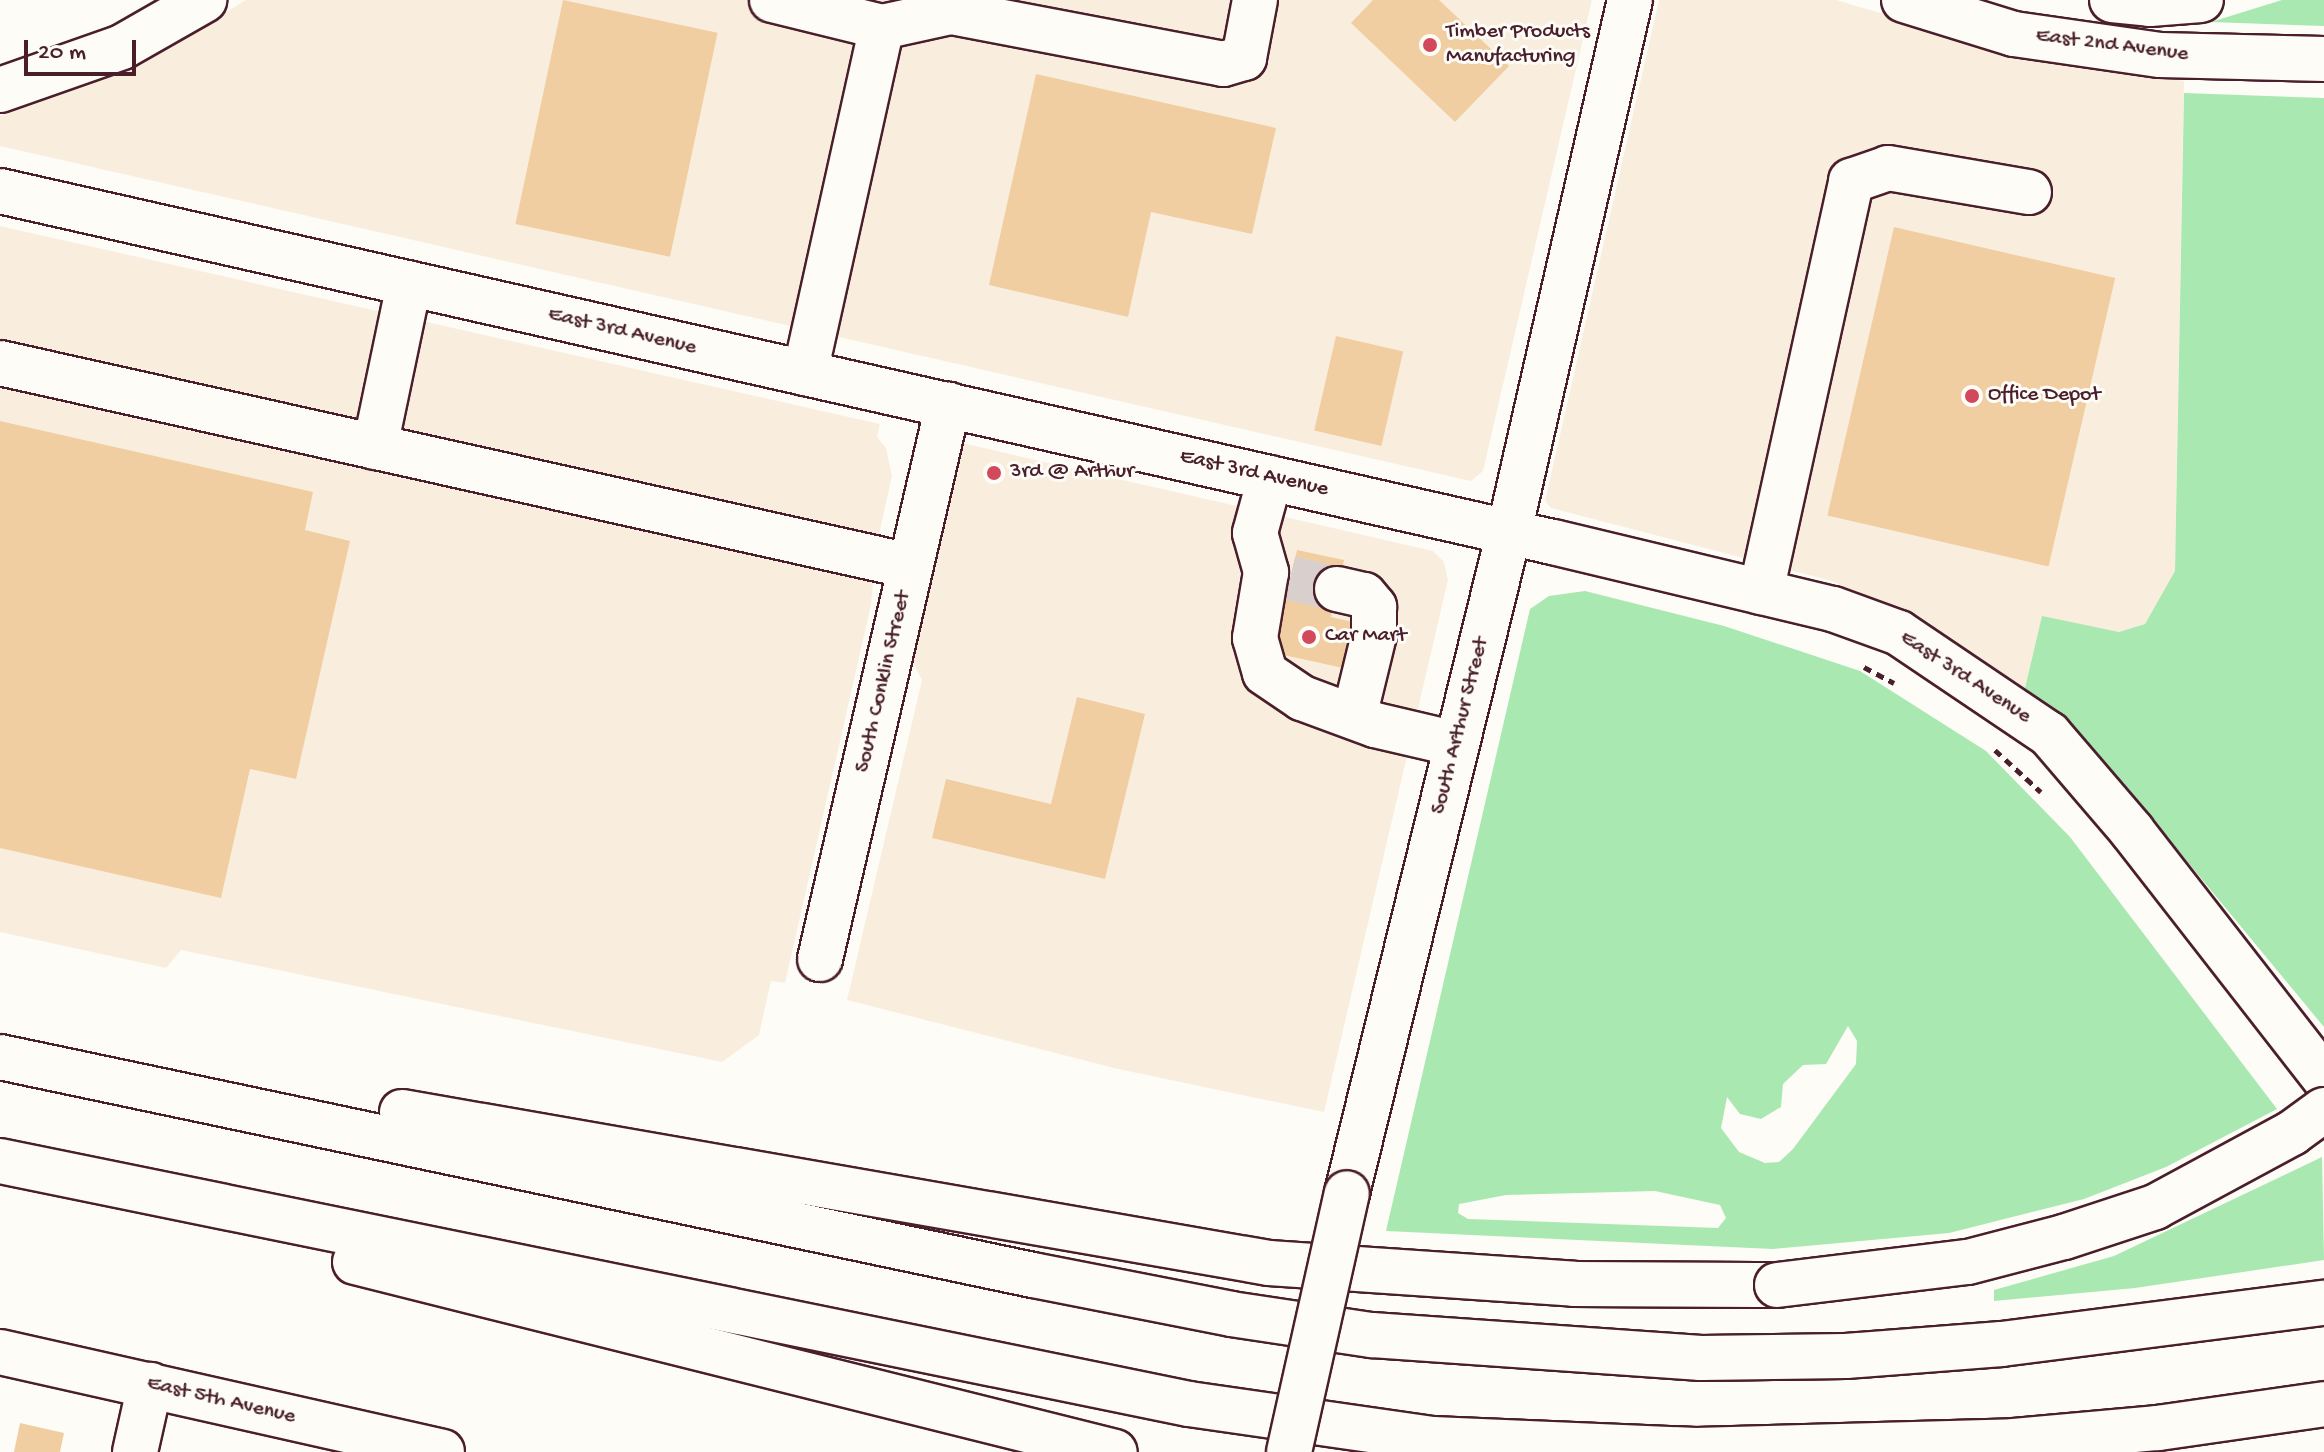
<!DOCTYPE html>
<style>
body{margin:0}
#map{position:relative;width:2324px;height:1452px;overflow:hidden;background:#fdfcf7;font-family:"Gochi Hand",sans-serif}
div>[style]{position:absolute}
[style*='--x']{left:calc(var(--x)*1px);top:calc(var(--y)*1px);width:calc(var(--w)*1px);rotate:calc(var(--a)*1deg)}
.built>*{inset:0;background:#f9eede}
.green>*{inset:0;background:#a9e8b0}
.building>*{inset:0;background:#f1cea2;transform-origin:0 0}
.minor-tunnel>*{height:44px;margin-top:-22px;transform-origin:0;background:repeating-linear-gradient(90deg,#d9d0ce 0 44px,transparent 0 66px)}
.path>*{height:5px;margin-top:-2.5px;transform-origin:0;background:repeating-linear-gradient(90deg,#4a1f2b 0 8px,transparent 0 14px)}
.roads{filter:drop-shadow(2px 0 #4a1f2b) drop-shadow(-2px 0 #4a1f2b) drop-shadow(0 2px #4a1f2b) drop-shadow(0 -2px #4a1f2b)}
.minor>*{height:44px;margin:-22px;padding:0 22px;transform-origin:22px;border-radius:22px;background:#fdfcf7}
.major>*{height:44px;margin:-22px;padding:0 22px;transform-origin:22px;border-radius:22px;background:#fdfcf7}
.highway>*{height:44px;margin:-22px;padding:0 22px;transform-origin:22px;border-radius:22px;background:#fdfcf7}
.bridges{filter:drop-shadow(2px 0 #4a1f2b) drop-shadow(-2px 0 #4a1f2b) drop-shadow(0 2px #4a1f2b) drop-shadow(0 -2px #4a1f2b)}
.major-bridge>*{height:44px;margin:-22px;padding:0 22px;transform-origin:22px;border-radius:22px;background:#fdfcf7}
.highway-bridge>*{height:44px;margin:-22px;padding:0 22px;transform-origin:22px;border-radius:22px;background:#fdfcf7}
.dots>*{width:22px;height:22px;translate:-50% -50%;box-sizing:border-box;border:4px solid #fdfcf7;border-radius:50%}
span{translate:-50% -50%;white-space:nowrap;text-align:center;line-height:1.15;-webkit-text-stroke:6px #fdfcf7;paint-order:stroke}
.poi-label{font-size:22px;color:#4a1f2b}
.left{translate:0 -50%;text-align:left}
.street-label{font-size:22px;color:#4a1f2b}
.scale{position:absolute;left:24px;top:40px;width:112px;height:36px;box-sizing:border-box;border:4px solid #4a1f2b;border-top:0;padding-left:10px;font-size:24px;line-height:28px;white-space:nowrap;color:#4a1f2b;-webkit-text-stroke:6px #fdfcf7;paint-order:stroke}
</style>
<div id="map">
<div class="built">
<i style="clip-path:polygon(246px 0,1592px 0,1483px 471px,1471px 481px,0 146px,0 116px,141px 65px)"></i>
<i style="clip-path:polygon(1659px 0,1836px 0,2059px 65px,2184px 81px,2175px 571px,2145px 624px,2119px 632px,2042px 617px,2025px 688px,1911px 616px,1832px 581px,1551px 508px,1545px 501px)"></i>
<i style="clip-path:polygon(0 226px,880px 424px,877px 437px,886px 448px,892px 476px,876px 548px,871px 605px,785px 983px,771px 981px,759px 1035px,722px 1062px,181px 950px,166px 968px,0 932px)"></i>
<i style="clip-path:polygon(962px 443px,1433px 551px,1444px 562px,1448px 580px,1324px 1112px,1118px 1069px,847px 1000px,922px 680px,912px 661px)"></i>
</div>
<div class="green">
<i style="clip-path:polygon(2282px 0,2324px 0,2324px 26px,2211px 22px)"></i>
<i style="clip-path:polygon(2184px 93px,2324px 98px,2324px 1027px,2119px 779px,2025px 688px,2042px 616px,2119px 632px,2145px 624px,2175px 571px)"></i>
<i style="clip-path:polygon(evenodd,1585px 591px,1724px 626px,1860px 671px,1986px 751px,2070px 837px,2277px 1109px,2166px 1167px,2084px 1199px,1949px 1233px,1773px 1249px,1386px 1231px,1530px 609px,1549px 596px,1585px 591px,1848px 1026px,1857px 1041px,1856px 1064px,1793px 1149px,1779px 1162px,1765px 1163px,1739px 1152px,1721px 1128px,1727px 1097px,1740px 1114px,1761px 1119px,1781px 1107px,1783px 1084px,1803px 1065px,1826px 1064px,1848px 1026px,1585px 591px,1655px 1191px,1720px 1205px,1726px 1218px,1718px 1228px,1468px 1219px,1458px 1213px,1459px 1204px,1506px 1195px,1655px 1191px)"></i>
<i style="clip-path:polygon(2322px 1157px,2324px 1260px,2135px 1288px,1994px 1301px,1994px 1290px,2114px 1256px)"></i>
</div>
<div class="building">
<i style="left:563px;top:0;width:158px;height:229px;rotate:12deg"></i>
<i style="clip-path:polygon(1373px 0,1439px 0,1509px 66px,1455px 122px,1351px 23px)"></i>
<i style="clip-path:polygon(1036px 74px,1276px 128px,1252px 234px,1151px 212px,1128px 317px,989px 285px)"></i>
<i style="left:1894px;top:227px;width:227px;height:296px;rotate:13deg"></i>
<i style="left:1336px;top:336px;width:69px;height:97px;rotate:13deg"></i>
<i style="clip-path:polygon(0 421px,313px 492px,305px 530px,350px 541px,296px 779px,250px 769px,221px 898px,0 848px)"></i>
<i style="clip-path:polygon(1297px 550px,1344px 560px,1331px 617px,1353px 622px,1343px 668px,1266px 651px,1275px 605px,1284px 607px)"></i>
<i style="clip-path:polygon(1077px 697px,1145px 714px,1105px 879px,932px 838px,946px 779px,1051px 804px)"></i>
<i style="clip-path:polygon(20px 1423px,64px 1433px,60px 1452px,14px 1452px)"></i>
</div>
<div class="minor-tunnel">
<i style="--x:1290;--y:578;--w:48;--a:13.2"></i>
</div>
<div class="path">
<i style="--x:1864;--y:667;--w:34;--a:28"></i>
<i style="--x:1995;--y:750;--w:62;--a:42.4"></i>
</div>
<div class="roads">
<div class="minor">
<i style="--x:772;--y:0;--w:113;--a:13.8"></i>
<i style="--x:0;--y:363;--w:932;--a:12.58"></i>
<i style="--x:805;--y:373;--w:354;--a:-77.5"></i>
<i style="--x:882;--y:27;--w:71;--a:-12.3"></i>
<i style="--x:951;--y:12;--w:277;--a:10.8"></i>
<i style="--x:1223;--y:64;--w:22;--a:-16"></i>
<i style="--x:1244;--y:58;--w:59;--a:-79.3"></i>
<i style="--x:375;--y:447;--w:167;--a:-78.2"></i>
<i style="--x:1270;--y:478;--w:57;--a:105.3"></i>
<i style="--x:1255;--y:533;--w:41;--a:74.2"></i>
<i style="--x:1266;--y:572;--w:67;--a:99.5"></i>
<i style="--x:1255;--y:638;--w:36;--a:74"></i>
<i style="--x:1265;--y:673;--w:45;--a:34"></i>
<i style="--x:1302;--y:698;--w:78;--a:20.3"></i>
<i style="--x:1375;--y:725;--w:83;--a:13.2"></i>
<i style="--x:1337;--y:589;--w:28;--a:13"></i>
<i style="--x:1364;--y:595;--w:16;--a:50"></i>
<i style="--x:1374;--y:607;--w:28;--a:90"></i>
<i style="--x:1374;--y:635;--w:84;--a:103.7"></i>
<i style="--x:1761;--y:592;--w:421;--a:-77.6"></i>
<i style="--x:1851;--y:181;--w:39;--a:-19"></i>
<i style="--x:1888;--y:168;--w:143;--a:9.7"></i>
<i style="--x:820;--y:959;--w:569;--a:-76.99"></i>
<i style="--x:0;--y:1352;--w:453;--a:12.7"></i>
<i style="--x:135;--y:1452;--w:69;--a:-77.4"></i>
</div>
<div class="major">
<i style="--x:1904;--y:0;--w:115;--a:17.2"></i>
<i style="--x:2014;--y:34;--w:148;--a:8.2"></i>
<i style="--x:2160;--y:55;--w:164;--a:1.4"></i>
<i style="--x:0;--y:90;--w:129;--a:-19.4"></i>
<i style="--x:122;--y:47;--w:95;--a:-29.8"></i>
<i style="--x:0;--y:191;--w:1592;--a:12.74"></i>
<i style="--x:1553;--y:542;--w:288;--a:13.5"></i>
<i style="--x:1833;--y:609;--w:70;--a:20"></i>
<i style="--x:1899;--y:633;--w:181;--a:34"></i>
<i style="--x:2049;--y:734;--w:128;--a:49.4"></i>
<i style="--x:2132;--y:831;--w:313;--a:52.1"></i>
<i style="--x:1347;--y:1193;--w:681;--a:-76.23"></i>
<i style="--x:1509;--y:532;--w:546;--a:-77.19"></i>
</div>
<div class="highway">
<i style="--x:2112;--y:0;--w:38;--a:6"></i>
<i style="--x:2150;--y:4;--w:51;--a:-4.5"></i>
<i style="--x:0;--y:1057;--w:1056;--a:11.92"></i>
<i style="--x:1033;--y:1275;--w:202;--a:11.1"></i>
<i style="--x:1231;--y:1314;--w:143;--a:8.5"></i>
<i style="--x:1372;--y:1335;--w:330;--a:4"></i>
<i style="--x:1701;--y:1358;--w:145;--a:-0.8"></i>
<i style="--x:1846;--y:1356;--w:156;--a:-4.4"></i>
<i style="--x:2002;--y:1344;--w:325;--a:-7.3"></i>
<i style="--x:402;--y:1112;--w:880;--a:9.88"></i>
<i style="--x:1269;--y:1263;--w:306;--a:3.9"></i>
<i style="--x:1574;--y:1284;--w:203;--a:0.3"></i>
<i style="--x:0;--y:1161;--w:1214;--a:11.55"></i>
<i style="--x:1189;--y:1404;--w:246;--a:8.2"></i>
<i style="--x:1433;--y:1439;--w:263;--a:2.4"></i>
<i style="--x:1696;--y:1450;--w:318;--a:-1.6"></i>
<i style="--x:2014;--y:1441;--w:145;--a:-5.2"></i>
<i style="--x:2158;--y:1428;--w:168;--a:-8.2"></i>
<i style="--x:355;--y:1262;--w:783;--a:14.04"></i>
</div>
</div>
<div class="bridges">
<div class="major-bridge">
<i style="--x:1289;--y:1452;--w:265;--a:-77.4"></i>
</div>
<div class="highway-bridge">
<i style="--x:1777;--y:1285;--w:192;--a:-6.9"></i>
<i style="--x:1968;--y:1262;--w:99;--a:-14.6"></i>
<i style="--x:2064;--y:1237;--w:96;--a:-18.2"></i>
<i style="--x:2155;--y:1207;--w:156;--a:-28.4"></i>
<i style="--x:2292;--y:1133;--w:39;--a:-36"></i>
</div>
</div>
<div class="dots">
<i style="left:1430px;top:45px;background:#d1495b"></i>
<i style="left:1972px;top:396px;background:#d1495b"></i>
<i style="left:994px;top:473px;background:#d1495b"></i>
<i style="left:1309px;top:637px;background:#d1495b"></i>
</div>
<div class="poi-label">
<span class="left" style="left:1446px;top:45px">Timber Products<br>Manufacturing</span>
<span class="left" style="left:1988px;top:396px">Office Depot</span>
<span class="left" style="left:1010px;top:473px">3rd @ Arthur</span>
<span class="left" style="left:1325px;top:637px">Car Mart</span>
</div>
<div class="street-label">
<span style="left:2112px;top:46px;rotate:7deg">East 2nd Avenue</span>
<span style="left:622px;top:332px;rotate:13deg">East 3rd Avenue</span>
<span style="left:1254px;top:474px;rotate:13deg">East 3rd Avenue</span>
<span style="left:1965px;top:678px;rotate:33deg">East 3rd Avenue</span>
<span style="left:884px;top:682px;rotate:-77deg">South Conklin Street</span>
<span style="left:1461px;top:726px;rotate:-76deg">South Arthur Street</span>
<span style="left:221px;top:1401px;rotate:13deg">East 5th Avenue</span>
</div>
<div class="scale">20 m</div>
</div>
